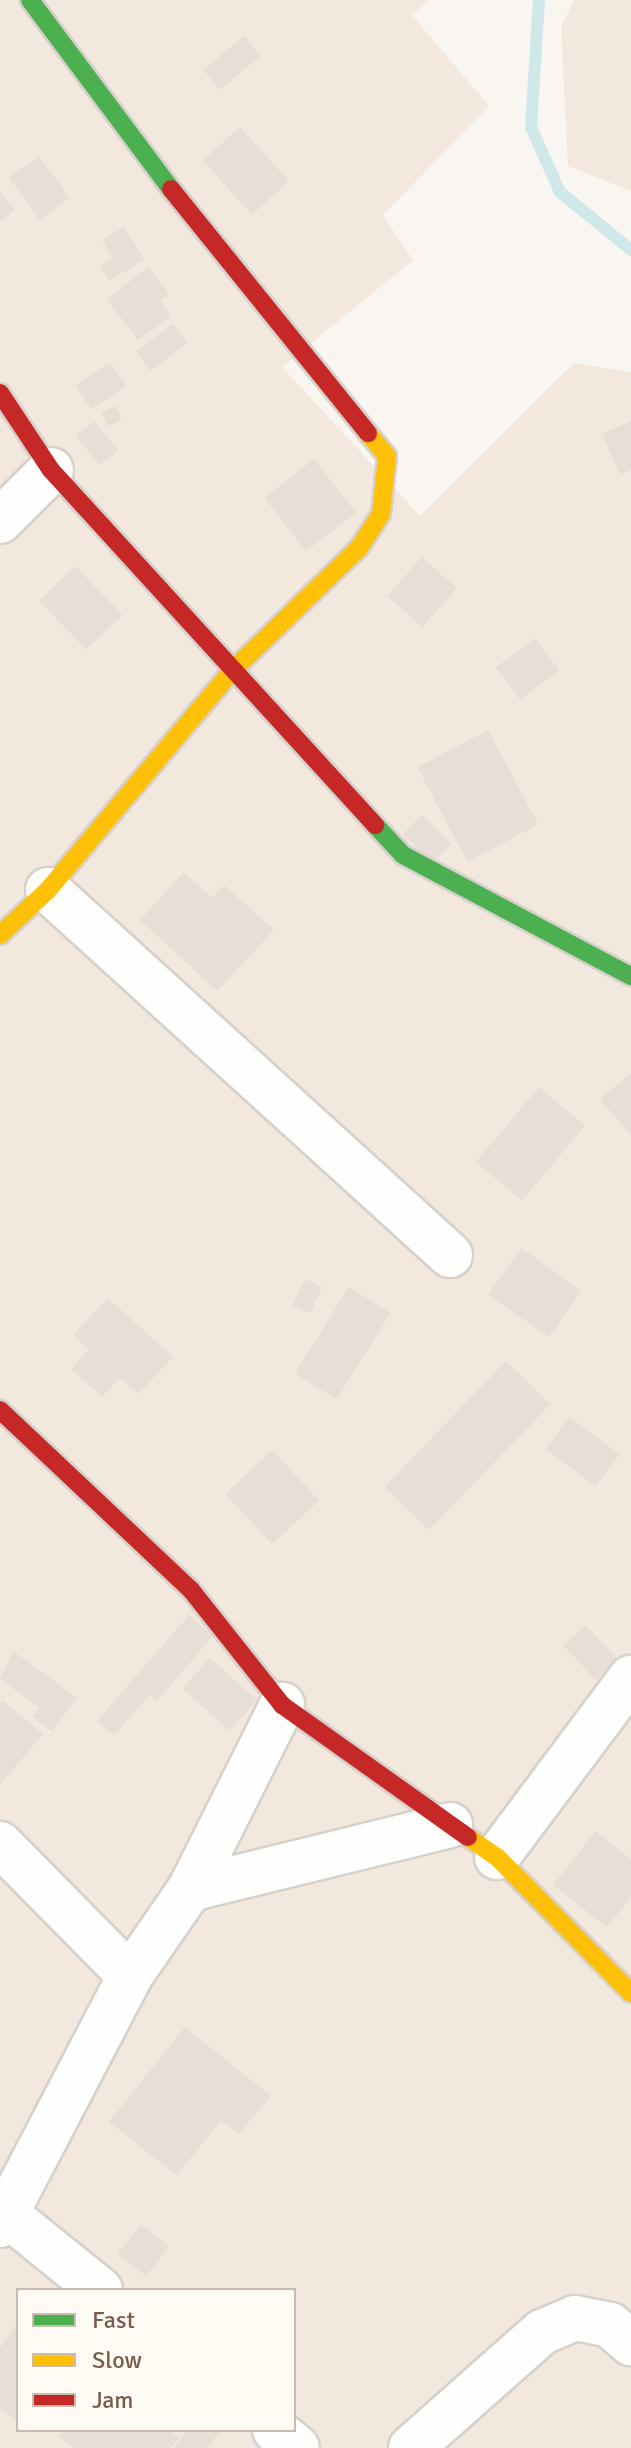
<!DOCTYPE html>
<style>
body{margin:0}
#map{position:relative;width:631px;height:2448px;overflow:hidden;background:#f9f5f0;font-family:Signika,sans-serif}
div>[style]{position:absolute}
[style*='--x']{left:calc(var(--x)*1px);top:calc(var(--y)*1px);width:calc(var(--w)*1px);rotate:calc(var(--a)*1deg)}
.residential>*{inset:0;background:#f2e8de}
.stream>*{height:12px;margin:-6px;padding:0 6px;transform-origin:6px;border-radius:6px;background:#d0e8ea}
.building>*{inset:0;background:#e6ded7;transform-origin:0 0}
.roads{filter:drop-shadow(2px 0 #d7d1cb) drop-shadow(-2px 0 #d7d1cb) drop-shadow(0 2px #d7d1cb) drop-shadow(0 -2px #d7d1cb)}
.street>*{height:44px;margin:-22px;padding:0 22px;transform-origin:22px;border-radius:22px;background:#fefefd}
.fast>*{height:18px;margin:-9px;padding:0 9px;transform-origin:9px;border-radius:9px;background:#4caf50}
.slow>*{height:18px;margin:-9px;padding:0 9px;transform-origin:9px;border-radius:9px;background:#ffc107}
.jam>*{height:18px;margin:-9px;padding:0 9px;transform-origin:9px;border-radius:9px;background:#c62828}
span{translate:-50% -50%;white-space:nowrap;text-align:center;line-height:1.15;-webkit-text-stroke:8px #fffaf3;paint-order:stroke}
.legend{position:absolute;left:16px;top:2288px;width:280px;height:144px;box-sizing:border-box;background:#fffaf3;border:2px solid #cabbb1;margin:0;padding:10px 14px;list-style:none;font-size:24px;color:#7a5c4d}
.legend li{display:flex;align-items:center;gap:16px;height:40px}
.legend b{width:40px;border:2px solid #cabbb1}
</style>
<div id="map">
<div class="residential">
<i style="clip-path:polygon(evenodd,0 0,429px 0,412px 15px,489px 106px,383px 215px,413px 260px,282px 367px,420px 516px,574px 363px,631px 372px,631px 2448px,0 2448px,0 0,18px 2290px,294px 2290px,294px 2430px,18px 2430px,18px 2290px)"></i>
<i style="clip-path:polygon(574px 0,631px 0,631px 191px,568px 166px,561px 27px)"></i>
</div>
<div class="stream">
<i style="--x:539;--y:0;--w:127;--a:93.6"></i>
<i style="--x:531;--y:127;--w:71;--a:66"></i>
<i style="--x:560;--y:192;--w:92;--a:39.2"></i>
</div>
<div class="building">
<i style="left:244px;top:36px;width:26px;height:53px;rotate:50deg"></i>
<i style="left:240px;top:127px;width:73px;height:50px;rotate:48deg"></i>
<i style="left:39px;top:156px;width:52px;height:37px;rotate:54deg"></i>
<i style="clip-path:polygon(0 192px,15px 210px,0 222px)"></i>
<i style="clip-path:polygon(124px 227px,144px 260px,109px 281px,100px 266px,113px 258px,102px 240px)"></i>
<i style="clip-path:polygon(149px 267px,169px 294px,160px 300px,171px 316px,138px 340px,107px 299px)"></i>
<i style="left:173px;top:324px;width:24px;height:46px;rotate:54deg"></i>
<i style="left:110px;top:362px;width:29px;height:42px;rotate:56deg"></i>
<i style="left:116px;top:406px;width:15px;height:16px;rotate:67deg"></i>
<i style="left:94px;top:421px;width:38px;height:24px;rotate:50deg"></i>
<i style="clip-path:polygon(631px 421px,631px 470px,620px 475px,602px 434px)"></i>
<i style="left:314px;top:459px;width:68px;height:63px;rotate:52deg"></i>
<i style="left:422px;top:557px;width:47px;height:52px;rotate:42deg"></i>
<i style="left:75px;top:566px;width:68px;height:50px;rotate:46deg"></i>
<i style="left:535px;top:638px;width:40px;height:49px;rotate:53deg"></i>
<i style="left:488px;top:730px;width:107px;height:80px;rotate:62deg"></i>
<i style="left:422px;top:815px;width:41px;height:27px;rotate:45deg"></i>
<i style="clip-path:polygon(184px 872px,212px 898px,224px 885px,274px 930px,217px 991px,140px 920px)"></i>
<i style="clip-path:polygon(631px 1073px,631px 1135px,600px 1099px)"></i>
<i style="left:539px;top:1087px;width:60px;height:98px;rotate:40deg"></i>
<i style="left:521px;top:1248px;width:74px;height:57px;rotate:35deg"></i>
<i style="left:305px;top:1279px;width:19px;height:29px;rotate:25deg"></i>
<i style="left:349px;top:1287px;width:49px;height:102px;rotate:32deg"></i>
<i style="clip-path:polygon(108px 1298px,173px 1357px,138px 1394px,120px 1378px,102px 1397px,71px 1369px,89px 1349px,73px 1335px)"></i>
<i style="left:506px;top:1361px;width:62px;height:175px;rotate:44deg"></i>
<i style="left:570px;top:1417px;width:62px;height:40px;rotate:37deg"></i>
<i style="left:272px;top:1450px;width:69px;height:64px;rotate:47deg"></i>
<i style="clip-path:polygon(189px 1615px,213px 1636px,157px 1701px,150px 1694px,114px 1736px,97px 1721px)"></i>
<i style="left:585px;top:1625px;width:47px;height:30px;rotate:46deg"></i>
<i style="clip-path:polygon(13px 1651px,77px 1698px,52px 1731px,32px 1717px,40px 1708px,0 1679px)"></i>
<i style="left:210px;top:1658px;width:63px;height:41px;rotate:42deg"></i>
<i style="clip-path:polygon(3px 1701px,43px 1734px,0 1785px,0 1704px)"></i>
<i style="clip-path:polygon(596px 1831px,631px 1859px,631px 1897px,607px 1927px,553px 1885px)"></i>
<i style="clip-path:polygon(185px 2027px,271px 2096px,239px 2134px,221px 2120px,177px 2175px,109px 2122px)"></i>
<i style="left:141px;top:2224px;width:36px;height:38px;rotate:38deg"></i>
<i style="clip-path:polygon(18px 2322px,18px 2421px,0 2408px,0 2348px)"></i>
<i style="clip-path:polygon(64px 2430px,169px 2430px,179px 2438px,170px 2448px,73px 2448px,59px 2436px)"></i>
<i style="clip-path:polygon(188px 2430px,221px 2430px,207px 2448px,174px 2448px)"></i>
</div>
<div class="roads">
<div class="street">
<i style="--x:0;--y:521;--w:72;--a:-45"></i>
<i style="--x:48;--y:890;--w:543;--a:42.24"></i>
<i style="--x:0;--y:1844;--w:185;--a:45.4"></i>
<i style="--x:497;--y:1857;--w:224;--a:-53.2"></i>
<i style="--x:190;--y:1889;--w:268;--a:-13.8"></i>
<i style="--x:0;--y:2209;--w:129;--a:39"></i>
<i style="--x:0;--y:2225;--w:281;--a:-62.4"></i>
<i style="--x:130;--y:1976;--w:106;--a:-55.4"></i>
<i style="--x:190;--y:1889;--w:206;--a:-63.4"></i>
<i style="--x:275;--y:2430;--w:28;--a:39"></i>
<i style="--x:411;--y:2448;--w:175;--a:-41.5"></i>
<i style="--x:542;--y:2332;--w:36;--a:-23"></i>
<i style="--x:575;--y:2318;--w:36;--a:11"></i>
<i style="--x:610;--y:2325;--w:28;--a:41"></i>
</div>
<div class="fast">
<i style="--x:30;--y:0;--w:236;--a:53.3"></i>
<i style="--x:375;--y:825;--w:41;--a:47"></i>
<i style="--x:403;--y:855;--w:258;--a:28"></i>
</div>
<div class="slow">
<i style="--x:0;--y:935;--w:66;--a:-43.2"></i>
<i style="--x:48;--y:890;--w:286;--a:-50"></i>
<i style="--x:232;--y:671;--w:177;--a:-44.1"></i>
<i style="--x:359;--y:548;--w:40;--a:-57.1"></i>
<i style="--x:381;--y:514;--w:58;--a:-84.1"></i>
<i style="--x:387;--y:456;--w:30;--a:-130"></i>
<i style="--x:468;--y:1837;--w:35;--a:35"></i>
<i style="--x:497;--y:1857;--w:191;--a:45.4"></i>
</div>
<div class="jam">
<i style="--x:171;--y:189;--w:314;--a:51.1"></i>
<i style="--x:0;--y:393;--w:92;--a:56.5"></i>
<i style="--x:51;--y:470;--w:481;--a:47.6"></i>
<i style="--x:0;--y:1410;--w:262;--a:43.3"></i>
<i style="--x:191;--y:1590;--w:147;--a:51.6"></i>
<i style="--x:282;--y:1705;--w:228;--a:35.4"></i>
</div>
</div>
<ul class="legend">
<li><b style="height:10px;background:#4caf50"></b>Fast</li>
<li><b style="height:10px;background:#ffc107"></b>Slow</li>
<li><b style="height:10px;background:#c62828"></b>Jam</li>
</ul>
</div>
